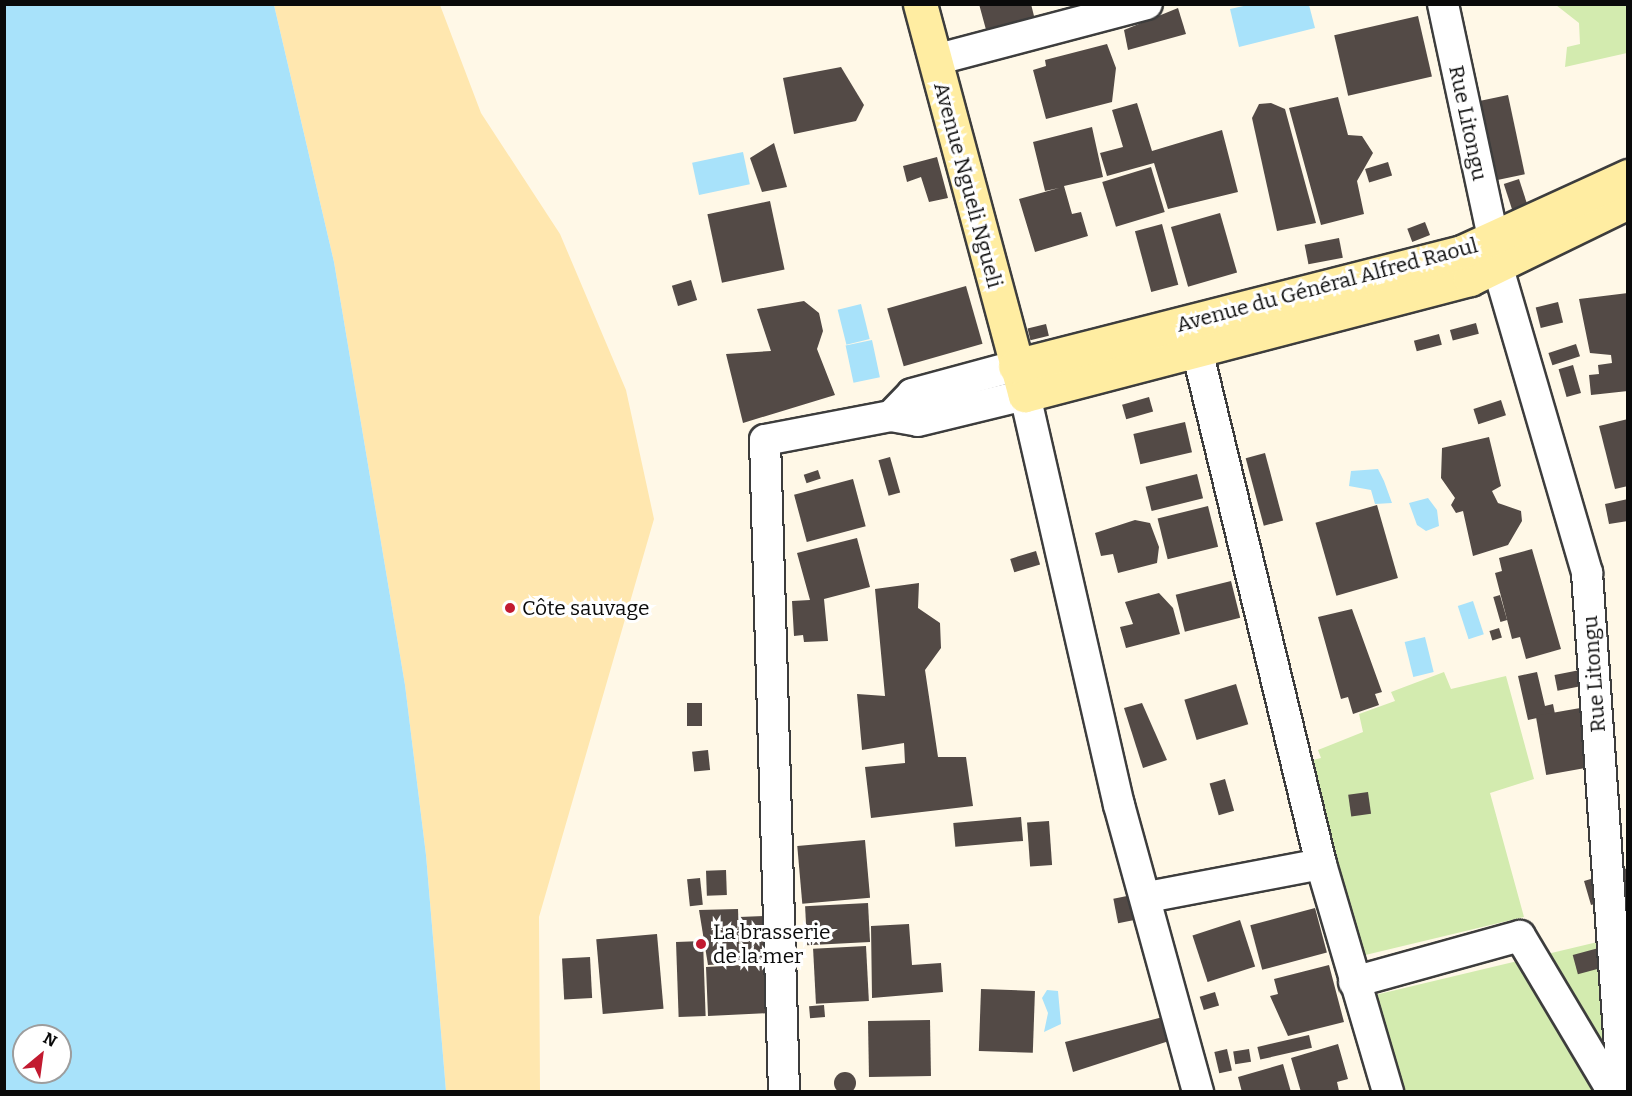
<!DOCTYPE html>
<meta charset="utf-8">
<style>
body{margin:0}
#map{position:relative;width:1632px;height:1096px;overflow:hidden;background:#fff8e7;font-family:Bitter,serif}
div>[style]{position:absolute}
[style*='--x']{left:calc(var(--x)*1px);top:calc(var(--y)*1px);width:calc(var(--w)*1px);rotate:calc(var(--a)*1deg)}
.green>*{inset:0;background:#d3ebaf}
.sand>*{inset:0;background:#ffe7af}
.water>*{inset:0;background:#a8e2fa;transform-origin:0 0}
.building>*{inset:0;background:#534a46;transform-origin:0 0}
.round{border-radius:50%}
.roads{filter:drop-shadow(2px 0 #3d3d3d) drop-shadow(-2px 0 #3d3d3d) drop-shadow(0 2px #3d3d3d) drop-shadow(0 -2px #3d3d3d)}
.street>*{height:30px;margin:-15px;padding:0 15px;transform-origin:15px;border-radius:15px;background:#fff}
.secondary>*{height:33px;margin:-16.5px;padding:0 16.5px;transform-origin:16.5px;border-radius:16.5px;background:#ffeda2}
.dots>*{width:16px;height:16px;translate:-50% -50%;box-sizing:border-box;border:3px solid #fff;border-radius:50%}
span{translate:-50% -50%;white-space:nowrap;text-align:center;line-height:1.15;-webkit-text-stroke:6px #fff;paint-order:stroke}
.street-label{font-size:21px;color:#0a0a0a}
.poi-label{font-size:21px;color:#0a0a0a}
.left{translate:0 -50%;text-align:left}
.frame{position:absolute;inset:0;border:6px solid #0a0a0a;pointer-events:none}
.north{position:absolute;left:12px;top:1024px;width:60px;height:60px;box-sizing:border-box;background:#fff;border:2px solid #9d9d9d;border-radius:50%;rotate:29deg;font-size:16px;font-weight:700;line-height:24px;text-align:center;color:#0a0a0a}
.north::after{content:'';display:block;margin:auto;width:21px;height:27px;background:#c21a30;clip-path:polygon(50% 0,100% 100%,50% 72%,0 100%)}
</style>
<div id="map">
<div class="green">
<i style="clip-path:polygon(1556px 5px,1627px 5px,1627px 53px,1565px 67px,1567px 47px,1580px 44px,1579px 23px)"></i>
<i style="clip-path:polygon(1444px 672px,1451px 689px,1506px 676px,1534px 779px,1490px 793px,1524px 917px,1357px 957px,1313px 760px,1321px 758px,1318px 750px,1363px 732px,1359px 714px,1395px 701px,1391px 692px)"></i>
<i style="clip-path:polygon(1627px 935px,1627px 1091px,1402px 1091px,1375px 995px)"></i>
</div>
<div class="sand">
<i style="clip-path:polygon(274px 5px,440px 5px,481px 113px,560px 234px,626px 390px,654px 519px,539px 917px,540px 1091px,446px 1091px,426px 855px,405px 685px,334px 262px)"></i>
</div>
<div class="water">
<i style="clip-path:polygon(evenodd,5px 4px,274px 5px,334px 262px,405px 685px,426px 855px,446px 1091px,5px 1091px,5px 4px,24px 1036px,60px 1036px,60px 1072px,24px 1072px,24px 1036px)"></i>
<i style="clip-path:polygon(1248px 5px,1309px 5px,1315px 28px,1239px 47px,1230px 9px)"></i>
<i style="left:743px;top:152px;width:33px;height:52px;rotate:78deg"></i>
<i style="left:861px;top:304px;width:36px;height:24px;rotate:76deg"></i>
<i style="left:872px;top:340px;width:38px;height:27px;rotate:78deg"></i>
<i style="clip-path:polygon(1378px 469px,1384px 481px,1392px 503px,1375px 504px,1371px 490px,1349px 486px,1351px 471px)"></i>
<i style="clip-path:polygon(1428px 498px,1437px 510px,1439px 526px,1426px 531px,1417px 525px,1409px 503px)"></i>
<i style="left:1473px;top:601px;width:35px;height:16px;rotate:72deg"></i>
<i style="left:1425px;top:637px;width:36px;height:21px;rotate:76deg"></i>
<i style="clip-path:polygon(1047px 990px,1058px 991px,1061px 1024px,1044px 1032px,1048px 1013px,1042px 998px)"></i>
</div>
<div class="building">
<i style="clip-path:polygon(979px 4px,1031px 4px,1036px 24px,988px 37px)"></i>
<i style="clip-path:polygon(1178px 8px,1186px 34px,1128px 50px,1124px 30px)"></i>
<i style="left:1418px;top:16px;width:62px;height:86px;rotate:77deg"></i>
<i style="clip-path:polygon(1107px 44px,1116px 68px,1112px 102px,1046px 119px,1033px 70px,1046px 66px,1045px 60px)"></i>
<i style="clip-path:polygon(841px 67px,864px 105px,856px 121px,794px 134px,783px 78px)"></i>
<i style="left:1508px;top:95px;width:81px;height:28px;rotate:78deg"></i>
<i style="clip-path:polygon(1338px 97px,1348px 135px,1362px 136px,1373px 153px,1357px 181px,1364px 214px,1321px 225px,1289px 108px)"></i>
<i style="clip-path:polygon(1137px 103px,1152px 151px,1222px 130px,1238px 192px,1168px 209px,1154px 163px,1107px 176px,1100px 153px,1123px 147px,1112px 110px)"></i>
<i style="clip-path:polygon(1271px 103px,1285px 109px,1316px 223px,1277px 231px,1252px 118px,1259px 104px)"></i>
<i style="clip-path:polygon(1092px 127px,1103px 177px,1064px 186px,1072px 214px,1081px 212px,1088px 236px,1035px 252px,1019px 199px,1059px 188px,1045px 191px,1033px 142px)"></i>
<i style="clip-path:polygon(774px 143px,787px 187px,762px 192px,750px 158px)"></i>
<i style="clip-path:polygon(937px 157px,948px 198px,929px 202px,921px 177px,907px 182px,903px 166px)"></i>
<i style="left:1388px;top:162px;width:14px;height:24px;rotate:73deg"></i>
<i style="left:1151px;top:167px;width:47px;height:51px;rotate:73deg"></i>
<i style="left:1519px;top:179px;width:28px;height:16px;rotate:72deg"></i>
<i style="left:770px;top:201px;width:70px;height:64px;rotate:78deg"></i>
<i style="left:1220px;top:213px;width:62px;height:51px;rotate:74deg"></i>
<i style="left:1425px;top:222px;width:14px;height:19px;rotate:69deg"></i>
<i style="left:1162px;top:224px;width:63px;height:28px;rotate:75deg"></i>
<i style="left:1339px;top:238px;width:20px;height:35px;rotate:79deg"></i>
<i style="left:691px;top:280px;width:21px;height:20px;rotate:73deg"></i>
<i style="left:966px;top:286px;width:60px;height:82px;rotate:74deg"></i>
<i style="clip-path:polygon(1628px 293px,1628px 391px,1591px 395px,1589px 375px,1599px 374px,1598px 365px,1612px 363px,1611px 355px,1590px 353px,1579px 299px)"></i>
<i style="clip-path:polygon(804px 301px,819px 313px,823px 331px,817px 349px,835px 395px,743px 423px,726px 354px,771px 351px,757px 309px)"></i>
<i style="left:1558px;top:302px;width:21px;height:23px;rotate:76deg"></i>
<i style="left:1476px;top:323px;width:11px;height:27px;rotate:75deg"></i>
<i style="left:1046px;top:324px;width:12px;height:19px;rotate:76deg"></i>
<i style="left:1439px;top:334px;width:11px;height:26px;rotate:75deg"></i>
<i style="left:1576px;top:344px;width:13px;height:29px;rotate:72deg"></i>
<i style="left:1573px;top:365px;width:29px;height:15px;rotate:74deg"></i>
<i style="left:1149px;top:397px;width:15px;height:28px;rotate:74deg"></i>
<i style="left:1501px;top:400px;width:16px;height:29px;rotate:72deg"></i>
<i style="clip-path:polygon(1628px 419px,1628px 486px,1615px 489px,1599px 426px)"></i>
<i style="left:1185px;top:422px;width:31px;height:53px;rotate:77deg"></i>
<i style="clip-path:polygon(1489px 437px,1501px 486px,1492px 491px,1498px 503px,1521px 511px,1522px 521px,1508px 545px,1473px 556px,1463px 511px,1456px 513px,1451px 505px,1455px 498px,1441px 478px,1442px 448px)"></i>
<i style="left:1265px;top:453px;width:70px;height:20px;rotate:75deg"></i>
<i style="left:890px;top:457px;width:37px;height:12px;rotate:74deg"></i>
<i style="left:818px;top:470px;width:9px;height:15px;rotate:72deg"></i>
<i style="left:1197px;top:474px;width:25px;height:53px;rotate:76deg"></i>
<i style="left:853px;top:479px;width:49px;height:61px;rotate:75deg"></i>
<i style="clip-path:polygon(1628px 499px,1628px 521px,1609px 524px,1605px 504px)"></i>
<i style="left:1377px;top:505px;width:76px;height:64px;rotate:74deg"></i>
<i style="left:1208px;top:506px;width:42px;height:52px;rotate:76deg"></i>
<i style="clip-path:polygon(1135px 520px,1150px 523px,1159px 547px,1157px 563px,1118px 573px,1113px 554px,1101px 556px,1095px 533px)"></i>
<i style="clip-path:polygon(857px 538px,870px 587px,824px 599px,828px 641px,804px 642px,803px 635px,794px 636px,792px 601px,810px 600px,797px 553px)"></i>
<i style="clip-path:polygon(1532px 549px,1561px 649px,1526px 659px,1520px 637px,1512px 639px,1495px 573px,1502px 571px,1499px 558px)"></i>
<i style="left:1036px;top:551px;width:14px;height:27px;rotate:73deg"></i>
<i style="left:1231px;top:581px;width:38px;height:57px;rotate:76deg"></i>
<i style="clip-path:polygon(919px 583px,918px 608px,940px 623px,941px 648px,925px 670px,938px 757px,966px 757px,973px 806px,871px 818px,865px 767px,905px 763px,904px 743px,862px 750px,857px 694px,885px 696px,875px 589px)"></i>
<i style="clip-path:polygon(1159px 593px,1173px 608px,1180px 634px,1126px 648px,1120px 627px,1133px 624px,1125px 602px)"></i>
<i style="left:1500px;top:595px;width:26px;height:7px;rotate:74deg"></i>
<i style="clip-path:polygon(1352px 609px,1382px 692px,1375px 694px,1379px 705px,1353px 714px,1348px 697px,1341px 699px,1318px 617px)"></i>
<i style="left:1499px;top:628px;width:10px;height:10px;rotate:73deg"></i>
<i style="left:1580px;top:670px;width:16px;height:26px;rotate:79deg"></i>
<i style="clip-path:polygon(1537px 672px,1545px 706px,1553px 704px,1555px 714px,1528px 720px,1518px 676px)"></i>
<i style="left:1236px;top:684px;width:42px;height:54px;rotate:73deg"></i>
<i style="left:687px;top:703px;width:15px;height:23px"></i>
<i style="clip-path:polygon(1142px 703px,1167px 760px,1143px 768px,1124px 708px)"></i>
<i style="left:1586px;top:707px;width:60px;height:51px;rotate:80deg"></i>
<i style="left:708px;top:750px;width:20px;height:16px;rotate:84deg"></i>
<i style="left:1225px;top:779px;width:33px;height:16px;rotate:74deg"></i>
<i style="left:1368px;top:792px;width:22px;height:20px;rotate:82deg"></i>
<i style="left:1021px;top:817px;width:24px;height:68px;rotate:85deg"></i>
<i style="left:1049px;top:821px;width:44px;height:22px;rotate:86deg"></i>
<i style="left:865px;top:840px;width:58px;height:68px;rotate:85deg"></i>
<i style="clip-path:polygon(1628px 868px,1628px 899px,1623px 896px,1591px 905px,1584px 881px)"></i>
<i style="left:726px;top:870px;width:25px;height:20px;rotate:88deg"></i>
<i style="left:700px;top:878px;width:27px;height:13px;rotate:84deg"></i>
<i style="left:1132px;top:895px;width:25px;height:19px;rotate:79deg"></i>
<i style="left:868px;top:903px;width:39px;height:63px;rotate:87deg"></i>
<i style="left:1315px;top:908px;width:46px;height:67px;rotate:75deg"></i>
<i style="clip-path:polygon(738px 909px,740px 963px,708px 965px,699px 910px)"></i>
<i style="clip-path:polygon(766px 916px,771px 1013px,708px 1016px,706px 967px,742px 965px,739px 917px)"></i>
<i style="left:1240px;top:920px;width:49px;height:50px;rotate:72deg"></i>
<i style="clip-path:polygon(909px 924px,912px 965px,941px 963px,943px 992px,872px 998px,871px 926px)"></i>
<i style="left:657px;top:934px;width:75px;height:61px;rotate:85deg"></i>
<i style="left:703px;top:941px;width:75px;height:27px;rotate:88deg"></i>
<i style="left:1621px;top:942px;width:20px;height:50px;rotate:75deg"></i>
<i style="left:866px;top:946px;width:55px;height:53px;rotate:87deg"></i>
<i style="left:590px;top:957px;width:41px;height:28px;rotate:87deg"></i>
<i style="clip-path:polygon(1329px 965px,1344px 1022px,1288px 1036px,1270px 996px,1278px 994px,1274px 979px)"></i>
<i style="left:981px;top:989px;width:54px;height:62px;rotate:2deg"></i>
<i style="left:1215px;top:992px;width:14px;height:16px;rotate:73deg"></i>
<i style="left:824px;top:1005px;width:12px;height:15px;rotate:85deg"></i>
<i style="clip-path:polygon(1163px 1017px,1169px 1041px,1073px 1072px,1065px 1042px)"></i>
<i style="left:930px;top:1020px;width:56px;height:62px;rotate:89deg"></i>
<i style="left:1309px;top:1035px;width:13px;height:53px;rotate:77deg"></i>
<i style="clip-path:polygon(1338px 1044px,1348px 1079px,1337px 1082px,1339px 1091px,1351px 1092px,1301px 1092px,1291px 1058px)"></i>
<i style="left:1227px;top:1049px;width:22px;height:13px;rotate:77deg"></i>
<i style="left:1249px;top:1049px;width:13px;height:16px;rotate:81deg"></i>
<i style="clip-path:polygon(1283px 1064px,1291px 1092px,1242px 1092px,1238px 1077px)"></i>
<i class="round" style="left:834px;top:1072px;width:22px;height:22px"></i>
</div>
<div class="roads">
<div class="street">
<i style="--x:1443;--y:4;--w:242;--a:77.9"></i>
<i style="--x:935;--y:60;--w:219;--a:-14.8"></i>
<i style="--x:1498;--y:268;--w:318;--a:73.7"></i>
<i style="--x:1587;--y:573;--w:520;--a:86.03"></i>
<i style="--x:1197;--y:350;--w:529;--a:76.44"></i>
<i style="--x:1321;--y:864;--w:238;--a:73.6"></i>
<i style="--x:891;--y:416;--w:30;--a:-46"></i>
<i style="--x:912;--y:394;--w:107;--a:-15.2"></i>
<i style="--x:1148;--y:897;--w:176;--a:-10.8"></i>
<i style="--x:1354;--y:982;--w:172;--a:-15.5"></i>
<i style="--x:1520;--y:936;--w:182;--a:59.2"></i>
<i style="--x:784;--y:1092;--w:652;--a:-91.67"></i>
<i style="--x:765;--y:440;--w:128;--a:-10.8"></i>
<i style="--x:891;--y:416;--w:27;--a:10"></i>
<i style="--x:918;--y:421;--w:110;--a:-13.7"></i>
<i style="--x:1025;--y:395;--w:421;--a:77.1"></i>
<i style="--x:1119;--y:805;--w:298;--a:74.6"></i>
</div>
<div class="secondary">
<i style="--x:920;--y:4;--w:405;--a:75"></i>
<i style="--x:1025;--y:395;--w:460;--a:-14.6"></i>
<i style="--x:1470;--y:279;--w:176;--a:-26"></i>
<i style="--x:1015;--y:366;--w:461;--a:-14.3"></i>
<i style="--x:1462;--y:252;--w:183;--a:-24.6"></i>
</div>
</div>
<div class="dots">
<i style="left:510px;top:608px;background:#c21a30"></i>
<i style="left:701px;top:944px;background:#c21a30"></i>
</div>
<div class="street-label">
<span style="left:1468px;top:123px;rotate:78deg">Rue Litongu</span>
<span style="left:968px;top:185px;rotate:75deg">Avenue Ngueli Ngueli</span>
<span style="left:1327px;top:285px;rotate:-15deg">Avenue du Général Alfred Raoul</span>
<span style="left:1594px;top:674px;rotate:-94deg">Rue Litongu</span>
</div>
<div class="poi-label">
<span class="left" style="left:522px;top:608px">Côte sauvage</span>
<span class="left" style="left:713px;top:944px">La brasserie<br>de la mer</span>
</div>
<div class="frame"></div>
<div class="north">N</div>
</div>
